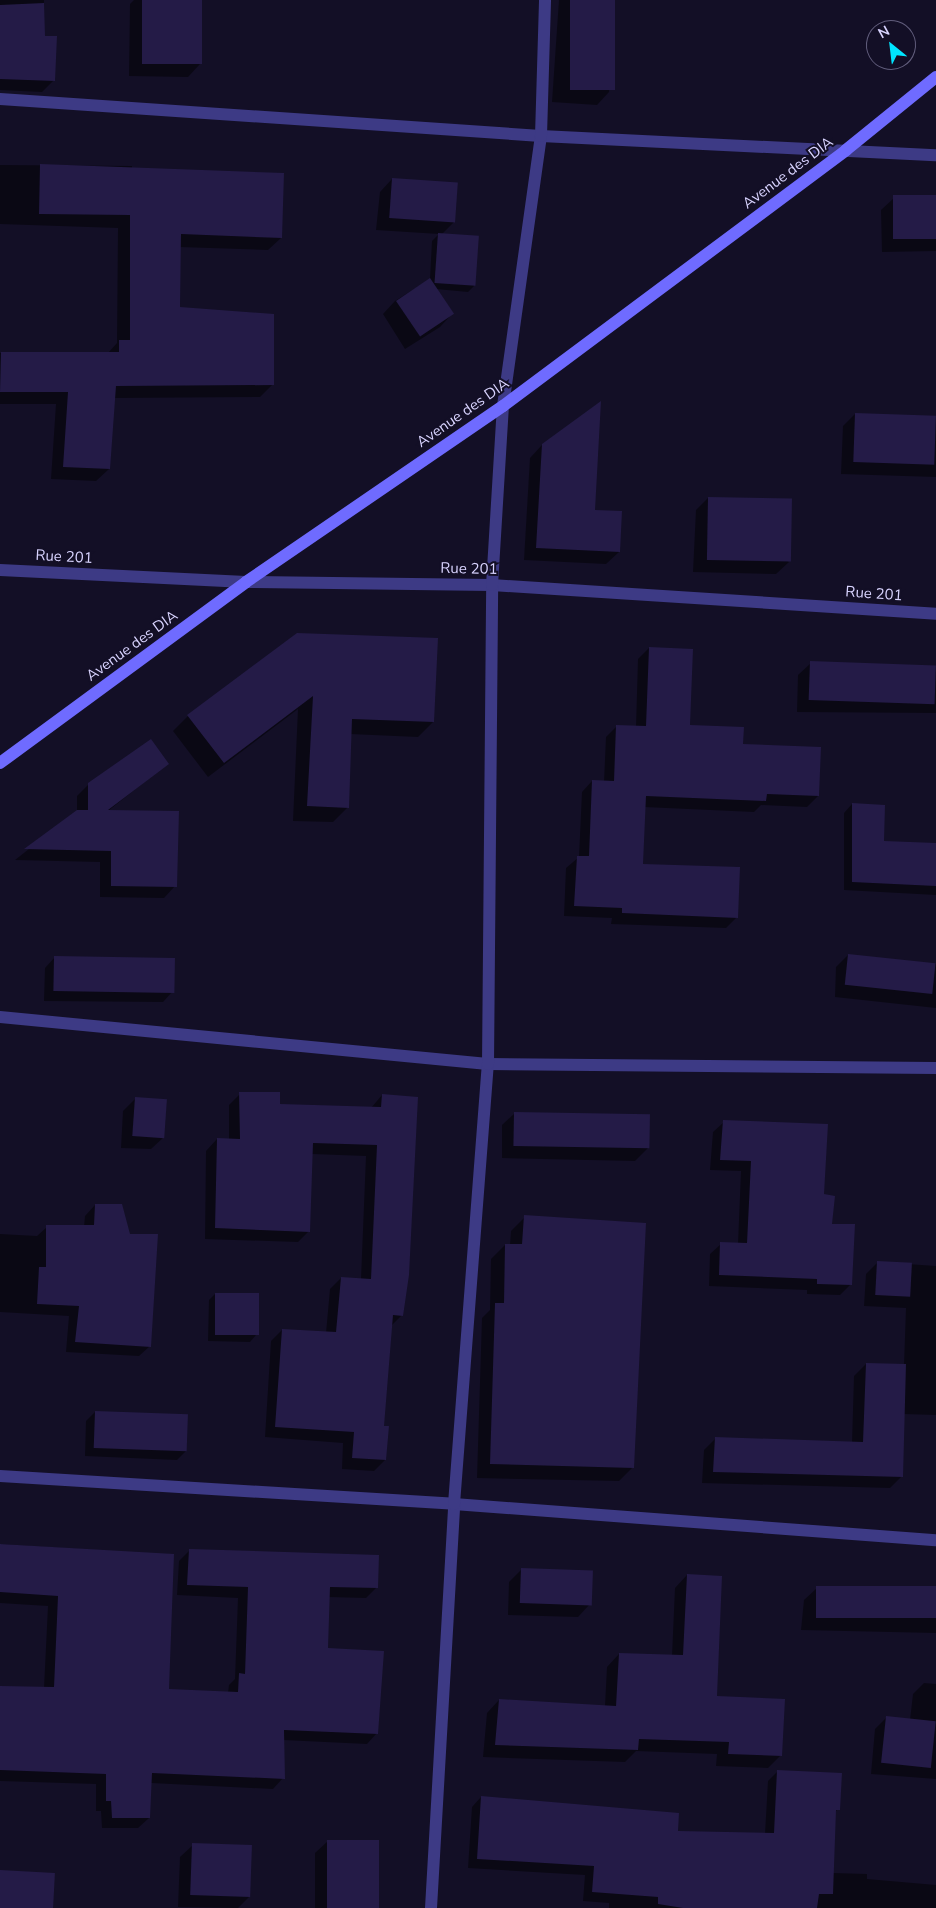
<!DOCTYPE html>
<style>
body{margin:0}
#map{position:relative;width:936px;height:1908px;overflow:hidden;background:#130f26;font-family:"Nunito Sans",sans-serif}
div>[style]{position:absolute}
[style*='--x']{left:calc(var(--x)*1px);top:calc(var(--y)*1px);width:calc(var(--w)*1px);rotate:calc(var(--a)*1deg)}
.shadow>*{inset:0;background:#0007}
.building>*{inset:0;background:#241b47;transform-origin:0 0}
.street>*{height:12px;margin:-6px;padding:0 6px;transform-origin:6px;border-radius:6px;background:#3d3a85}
.secondary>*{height:12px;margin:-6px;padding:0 6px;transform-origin:6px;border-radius:6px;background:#6f6bff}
span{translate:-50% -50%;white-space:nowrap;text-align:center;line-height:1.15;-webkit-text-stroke:4px #130f26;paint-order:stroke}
.street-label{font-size:15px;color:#d9d4ff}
.north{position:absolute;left:866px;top:20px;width:50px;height:50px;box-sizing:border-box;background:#130f26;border:1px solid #625e7d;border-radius:50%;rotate:331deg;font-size:14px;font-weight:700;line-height:20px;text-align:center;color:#d9d4ff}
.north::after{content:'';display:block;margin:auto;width:18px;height:22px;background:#00e5ff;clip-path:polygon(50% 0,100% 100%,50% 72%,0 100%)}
</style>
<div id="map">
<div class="shadow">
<i style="clip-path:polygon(0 0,44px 0,44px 37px,54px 80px,42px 92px,0 90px)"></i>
<i style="clip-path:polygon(134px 0,201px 0,200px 64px,188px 77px,129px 76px,130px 4px)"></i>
<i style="clip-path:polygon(559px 0,614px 0,609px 92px,597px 105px,552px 102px)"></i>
<i style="clip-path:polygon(0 165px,132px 166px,132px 169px,281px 238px,268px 250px,179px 247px,179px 308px,273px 384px,260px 397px,114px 398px,109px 469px,96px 481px,51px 479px,56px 404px,0 404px,0 353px,108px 353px,117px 343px,118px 228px,0 224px)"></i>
<i style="clip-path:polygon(392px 179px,454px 222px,441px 235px,474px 286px,468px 292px,436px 289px,452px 314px,440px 327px,405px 349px,383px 314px,395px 301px,430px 279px,432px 241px,439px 234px,376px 230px,380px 192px)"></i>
<i style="clip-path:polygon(936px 196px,936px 251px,882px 252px,881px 210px,894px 198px)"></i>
<i style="clip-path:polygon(855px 414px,936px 417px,936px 477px,841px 474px,843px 426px)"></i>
<i style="clip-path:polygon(542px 445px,593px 512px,619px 552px,606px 564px,524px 560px,530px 458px)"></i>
<i style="clip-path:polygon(708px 498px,789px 562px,776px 574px,693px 572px,696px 510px)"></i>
<i style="clip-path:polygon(436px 639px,433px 722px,418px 737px,350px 734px,348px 807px,333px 822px,293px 821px,298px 709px,208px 777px,173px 731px,188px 716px)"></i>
<i style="clip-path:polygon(649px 648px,689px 726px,741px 745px,818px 796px,807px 807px,761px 805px,754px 812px,644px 807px,642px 865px,737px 917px,726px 928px,611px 924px,612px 918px,564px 916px,566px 868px,579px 857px,582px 792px,592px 781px,604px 782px,606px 737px,617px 726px,636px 727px,638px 659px)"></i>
<i style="clip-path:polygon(811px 663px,936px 667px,936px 713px,797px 712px,798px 675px)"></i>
<i style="clip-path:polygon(167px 764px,108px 811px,175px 886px,164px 898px,100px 897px,100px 862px,15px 860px,77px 811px,77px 796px,89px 784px)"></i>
<i style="clip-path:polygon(852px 804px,882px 842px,936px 844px,936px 895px,844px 890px,844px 813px)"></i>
<i style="clip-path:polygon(848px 955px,936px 964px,936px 1008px,835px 997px,836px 967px)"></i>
<i style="clip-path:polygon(55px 957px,173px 991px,163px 1002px,44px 1001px,45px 968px)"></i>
<i style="clip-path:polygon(240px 1094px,279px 1106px,371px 1108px,382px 1095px,402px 1315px,391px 1326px,383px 1427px,385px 1460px,374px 1471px,342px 1469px,343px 1443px,265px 1437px,271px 1341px,282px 1330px,326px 1333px,330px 1289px,341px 1278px,361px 1279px,366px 1156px,312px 1154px,309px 1231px,298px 1242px,205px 1239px,206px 1151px,217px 1139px,229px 1140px,229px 1105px)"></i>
<i style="clip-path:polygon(136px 1098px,164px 1137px,151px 1149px,121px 1148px,123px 1111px)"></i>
<i style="clip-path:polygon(515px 1113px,648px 1148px,635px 1161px,502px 1158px,502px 1125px)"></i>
<i style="clip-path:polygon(724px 1122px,823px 1196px,851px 1284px,840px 1295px,807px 1294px,807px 1290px,709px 1286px,710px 1254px,721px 1244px,738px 1244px,741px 1171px,710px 1170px,713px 1132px)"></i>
<i style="clip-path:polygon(95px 1205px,150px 1346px,139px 1356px,66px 1352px,69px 1316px,0 1312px,0 1234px,37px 1236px,47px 1227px,84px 1227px,85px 1216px)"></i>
<i style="clip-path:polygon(525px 1217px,633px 1467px,619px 1481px,477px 1478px,482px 1318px,490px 1310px,491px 1259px,505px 1245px,510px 1245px,511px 1231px)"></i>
<i style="clip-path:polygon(878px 1262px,936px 1266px,936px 1415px,903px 1414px,902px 1476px,890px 1488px,702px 1483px,704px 1450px,715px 1439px,852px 1443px,854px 1376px,866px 1364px,904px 1365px,906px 1308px,864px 1306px,866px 1274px)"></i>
<i style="clip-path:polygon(215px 1294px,256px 1335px,250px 1342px,208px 1341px,209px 1300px)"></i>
<i style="clip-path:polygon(95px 1412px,186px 1451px,177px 1460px,85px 1456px,86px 1421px)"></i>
<i style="clip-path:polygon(0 1544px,172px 1555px,167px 1691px,228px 1693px,229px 1685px,235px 1679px,238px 1598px,177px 1595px,179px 1561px,189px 1551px,376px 1588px,366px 1598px,328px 1597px,326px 1650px,377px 1733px,367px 1744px,283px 1740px,283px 1778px,273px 1789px,151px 1783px,149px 1818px,138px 1828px,102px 1828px,101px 1811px,96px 1811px,96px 1784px,0 1781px,0 1687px,44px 1688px,48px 1606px,0 1603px)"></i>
<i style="clip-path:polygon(522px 1569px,590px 1604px,578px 1617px,508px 1615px,509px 1582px)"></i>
<i style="clip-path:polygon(687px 1575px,715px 1697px,781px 1755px,768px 1768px,716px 1766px,717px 1754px,636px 1751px,625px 1762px,483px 1757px,487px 1713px,499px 1700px,605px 1706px,607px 1667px,619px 1654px,672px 1656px,675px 1588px)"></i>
<i style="clip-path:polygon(817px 1588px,936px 1588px,936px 1633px,801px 1630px,804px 1600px)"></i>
<i style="clip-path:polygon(924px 1683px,936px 1684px,936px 1779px,871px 1774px,875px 1729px,886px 1718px,910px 1720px,913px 1694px)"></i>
<i style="clip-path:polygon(777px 1772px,838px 1809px,834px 1813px,833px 1873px,867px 1874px,867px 1879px,936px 1885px,936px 1908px,609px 1908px,609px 1903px,583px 1901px,585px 1875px,468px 1868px,472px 1807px,481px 1797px,676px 1832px,765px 1834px,768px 1781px)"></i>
<i style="clip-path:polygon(328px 1841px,378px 1908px,315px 1908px,315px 1853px)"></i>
<i style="clip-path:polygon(193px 1845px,249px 1897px,238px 1908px,178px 1907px,180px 1857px)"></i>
</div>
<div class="building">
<i style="left:142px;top:0;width:60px;height:64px"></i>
<i style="left:570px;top:0;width:45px;height:90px"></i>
<i style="clip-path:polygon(44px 3px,45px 36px,57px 36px,55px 81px,0 79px,0 5px)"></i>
<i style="clip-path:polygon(40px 164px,284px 173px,282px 238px,181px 234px,180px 307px,274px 314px,274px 385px,116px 386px,110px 469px,63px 467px,68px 392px,0 392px,1px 352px,119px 352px,119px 340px,130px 340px,130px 215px,39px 214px)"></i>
<i style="left:392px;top:178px;width:66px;height:40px;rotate:4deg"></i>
<i style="left:936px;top:195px;width:44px;height:43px;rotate:90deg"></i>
<i style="left:438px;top:233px;width:41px;height:50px;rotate:4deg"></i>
<i style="left:430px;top:278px;width:43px;height:41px;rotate:56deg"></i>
<i style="clip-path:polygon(601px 401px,595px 510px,622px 511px,620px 552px,536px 548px,542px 444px)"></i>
<i style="left:855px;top:413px;width:81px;height:49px;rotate:2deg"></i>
<i style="left:708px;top:497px;width:84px;height:63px;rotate:1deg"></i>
<i style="clip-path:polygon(297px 633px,438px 638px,434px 722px,352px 719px,349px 808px,307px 806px,313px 696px,224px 763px,187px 715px)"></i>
<i style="clip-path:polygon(649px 647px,693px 649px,690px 725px,744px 727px,743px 744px,821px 747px,819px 796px,767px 794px,766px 801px,646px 796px,643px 864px,740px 867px,738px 918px,622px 913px,622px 908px,574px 906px,577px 856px,589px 856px,592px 780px,614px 781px,616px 725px,646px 726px)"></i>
<i style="left:810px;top:661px;width:126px;height:39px;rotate:2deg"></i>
<i style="clip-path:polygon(151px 739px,169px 764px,108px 810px,179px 811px,177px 887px,111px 886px,111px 851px,24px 849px,77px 810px,88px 810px,88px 783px)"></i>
<i style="clip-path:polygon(852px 803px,885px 805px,884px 841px,936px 843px,936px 886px,852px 882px)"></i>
<i style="left:848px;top:954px;width:88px;height:31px;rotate:6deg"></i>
<i style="left:54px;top:956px;width:121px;height:35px;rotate:1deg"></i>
<i style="clip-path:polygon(239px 1092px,280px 1092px,280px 1104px,381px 1107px,382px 1094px,418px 1097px,409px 1275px,403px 1316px,393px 1315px,384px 1426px,389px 1426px,386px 1460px,352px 1458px,354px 1432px,275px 1427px,282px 1329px,336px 1332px,341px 1277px,371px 1279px,377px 1145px,313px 1143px,310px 1232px,215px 1228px,217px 1138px,240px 1139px)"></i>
<i style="left:135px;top:1097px;width:32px;height:39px;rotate:4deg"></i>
<i style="left:514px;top:1112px;width:136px;height:34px;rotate:1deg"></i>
<i style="clip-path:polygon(723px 1120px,828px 1124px,824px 1194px,835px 1196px,832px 1224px,855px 1224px,852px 1285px,817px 1284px,817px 1279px,719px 1275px,720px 1242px,747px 1243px,751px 1161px,720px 1160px)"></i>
<i style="clip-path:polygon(95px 1204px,122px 1204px,130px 1234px,158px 1234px,151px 1347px,75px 1342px,79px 1306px,37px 1304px,39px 1267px,46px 1267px,46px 1225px,94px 1225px)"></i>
<i style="clip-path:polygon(524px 1215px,646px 1223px,634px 1468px,490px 1464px,495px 1303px,504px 1303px,505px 1244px,522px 1244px)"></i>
<i style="left:877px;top:1261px;width:35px;height:34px;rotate:3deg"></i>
<i style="left:215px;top:1293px;width:44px;height:42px"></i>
<i style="clip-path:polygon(866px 1363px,906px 1364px,903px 1477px,713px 1472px,715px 1437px,863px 1442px)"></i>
<i style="left:95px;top:1411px;width:93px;height:37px;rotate:2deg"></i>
<i style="clip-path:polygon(0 1544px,174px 1554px,169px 1689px,238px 1692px,239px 1673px,245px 1674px,248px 1587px,187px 1585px,189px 1549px,379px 1555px,378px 1588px,330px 1587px,328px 1648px,384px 1651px,378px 1734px,284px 1730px,285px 1779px,152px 1773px,150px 1818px,112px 1818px,111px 1801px,106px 1801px,106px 1774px,0 1770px,0 1686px,54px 1687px,58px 1596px,0 1592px)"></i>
<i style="left:521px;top:1568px;width:72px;height:35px;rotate:2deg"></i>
<i style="clip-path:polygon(687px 1574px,722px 1576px,717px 1696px,785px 1699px,782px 1756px,728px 1754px,729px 1742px,639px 1739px,638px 1750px,495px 1745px,499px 1699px,616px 1706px,619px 1653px,683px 1655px)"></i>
<i style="left:816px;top:1586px;width:120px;height:32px"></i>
<i style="left:886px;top:1716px;width:50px;height:47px;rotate:6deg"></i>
<i style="clip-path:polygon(777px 1770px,842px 1773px,840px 1810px,836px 1810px,833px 1894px,819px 1894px,817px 1908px,683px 1908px,658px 1904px,658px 1897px,592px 1892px,594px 1866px,477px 1859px,481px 1796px,679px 1813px,678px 1831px,774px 1833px)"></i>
<i style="left:327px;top:1840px;width:52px;height:68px"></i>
<i style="left:192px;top:1843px;width:60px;height:52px;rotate:2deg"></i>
<i style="left:0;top:1870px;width:55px;height:38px;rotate:3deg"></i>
</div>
<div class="street">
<i style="--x:0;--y:99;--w:542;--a:3.91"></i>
<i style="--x:541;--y:136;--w:395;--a:2.8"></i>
<i style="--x:0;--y:570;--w:246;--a:2.8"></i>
<i style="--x:246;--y:582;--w:246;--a:0.7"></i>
<i style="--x:492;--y:585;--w:445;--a:3.7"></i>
<i style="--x:0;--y:1017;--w:490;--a:5.5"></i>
<i style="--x:488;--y:1064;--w:448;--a:0.5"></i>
<i style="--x:0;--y:1476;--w:455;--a:3.5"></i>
<i style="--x:454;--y:1504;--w:483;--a:4.3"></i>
<i style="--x:431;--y:1908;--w:405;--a:-86.7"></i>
<i style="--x:454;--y:1504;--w:441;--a:-85.6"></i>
<i style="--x:488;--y:1064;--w:479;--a:-89.5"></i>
<i style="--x:492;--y:585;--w:179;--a:-86.5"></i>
<i style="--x:503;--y:406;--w:273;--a:-82"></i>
<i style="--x:541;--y:136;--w:136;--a:-88.3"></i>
</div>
<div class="secondary">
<i style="--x:0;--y:763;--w:305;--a:-36.3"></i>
<i style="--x:246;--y:582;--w:311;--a:-34.4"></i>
<i style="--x:503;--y:406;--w:428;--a:-36.7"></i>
<i style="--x:846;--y:150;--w:116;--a:-39"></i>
</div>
<div class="street-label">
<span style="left:788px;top:173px;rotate:-37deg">Avenue des DIA</span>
<span style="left:463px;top:413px;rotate:-35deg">Avenue des DIA</span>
<span style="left:64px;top:557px;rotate:3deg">Rue 201</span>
<span style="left:469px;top:569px;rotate:1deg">Rue 201</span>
<span style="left:874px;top:594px;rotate:4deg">Rue 201</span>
<span style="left:132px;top:646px;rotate:-36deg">Avenue des DIA</span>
</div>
<div class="north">N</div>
</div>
